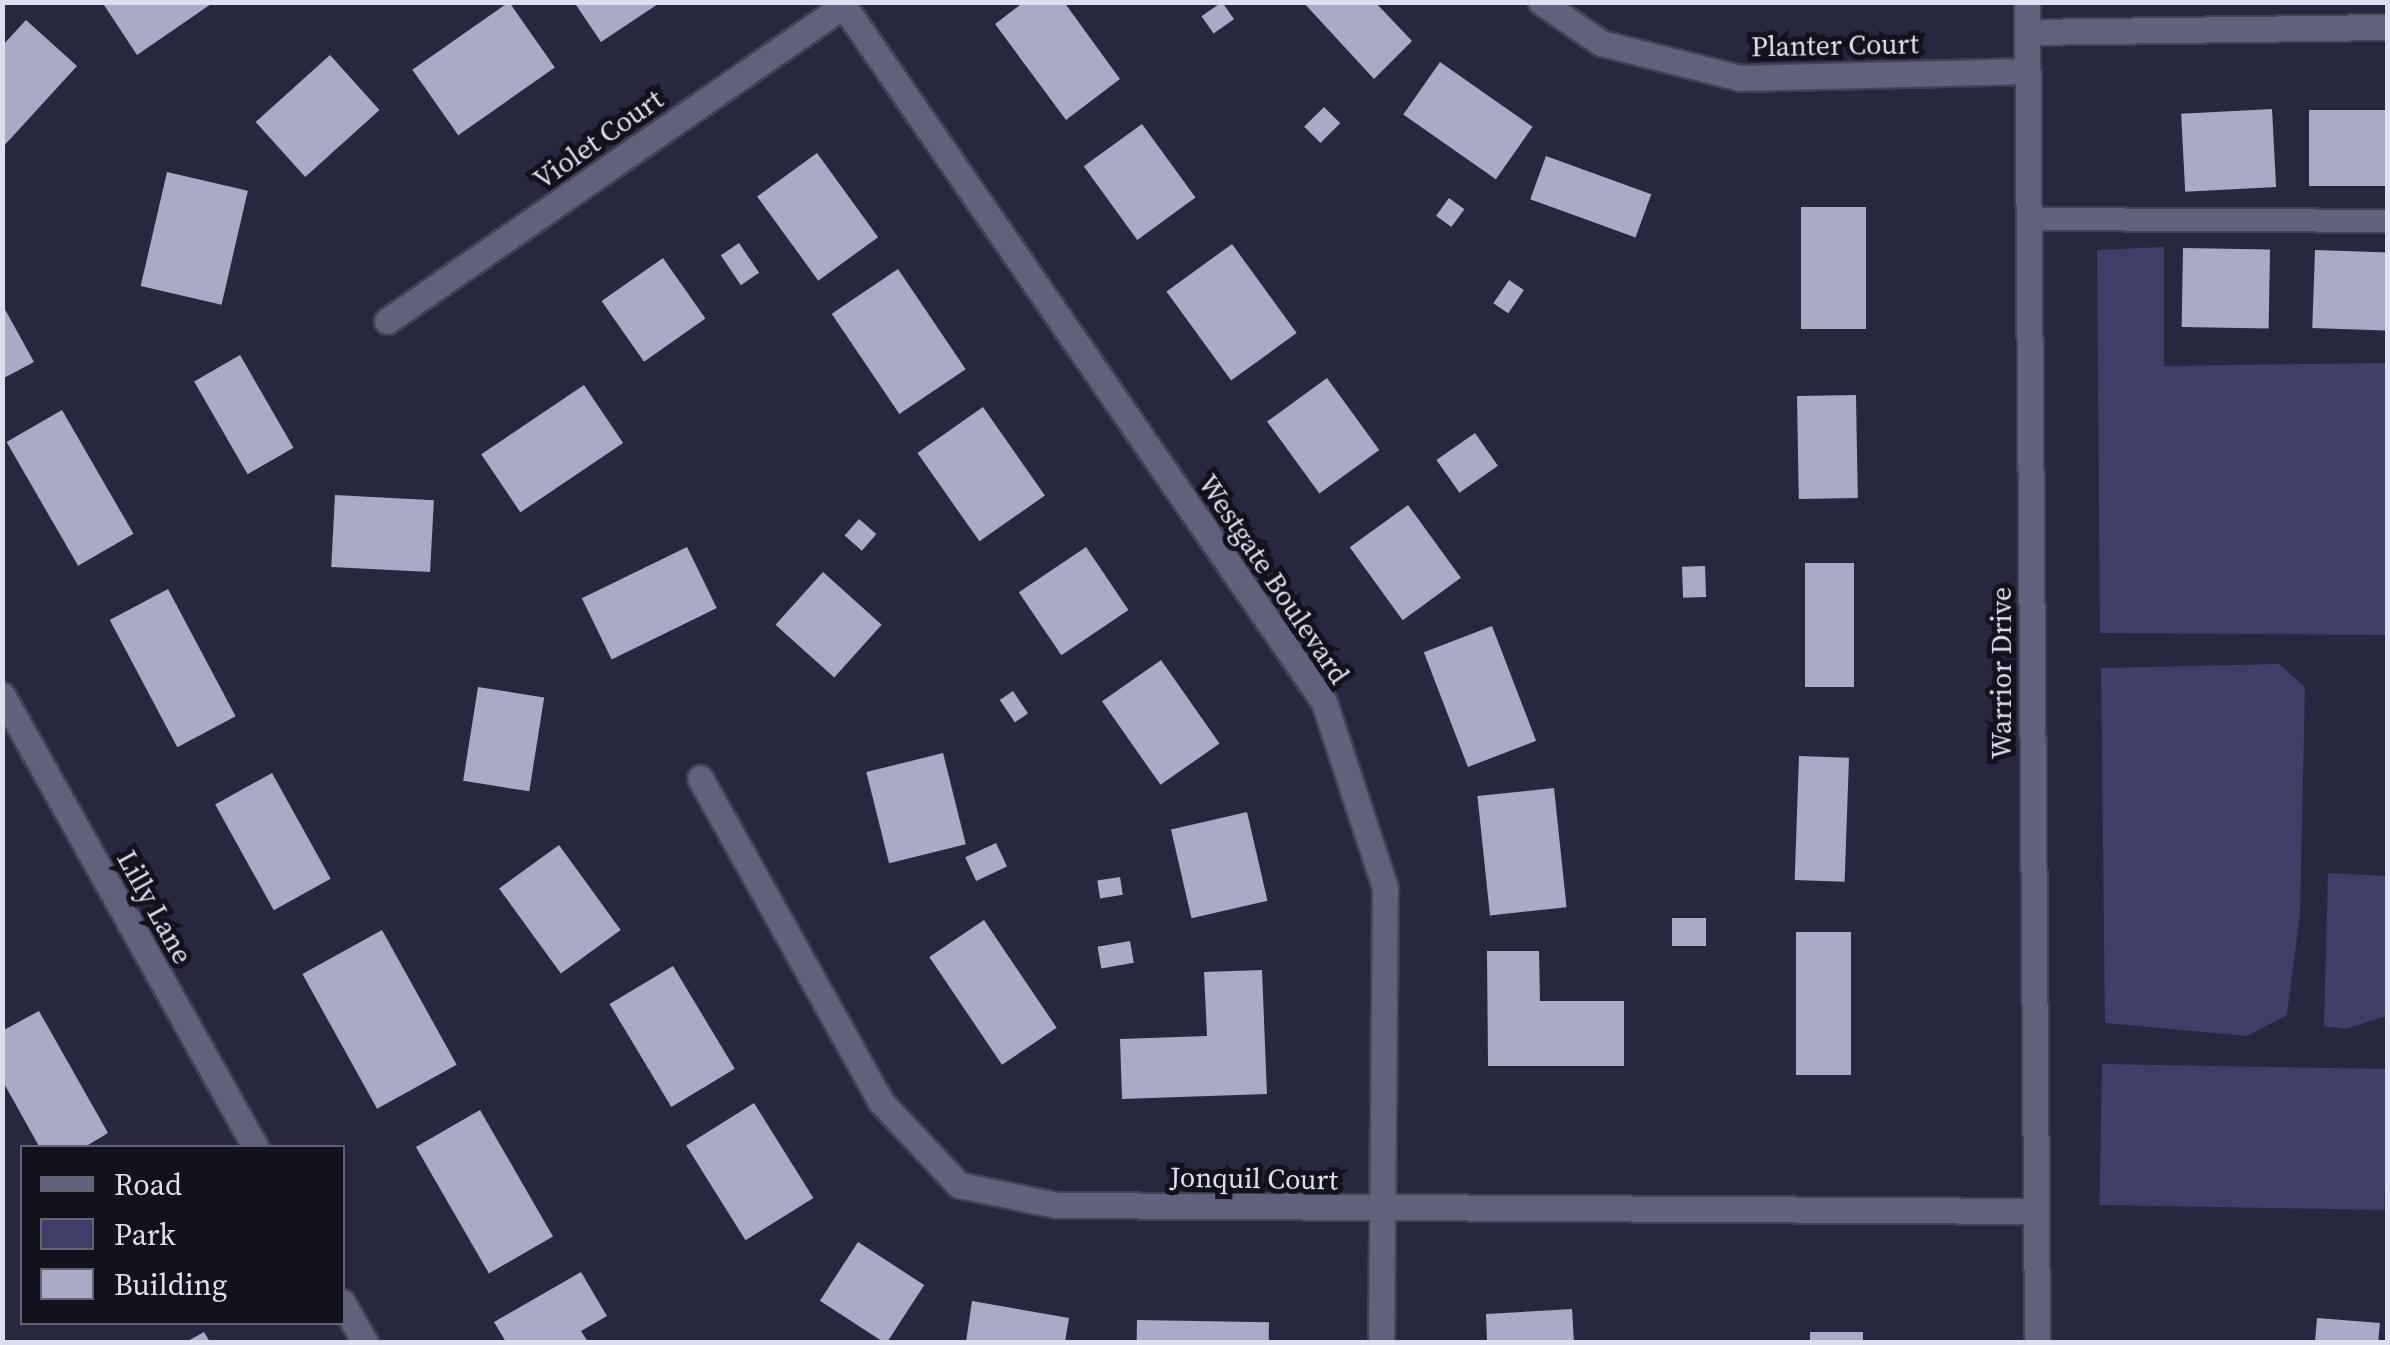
<!DOCTYPE html>
<style>
body{margin:0}
#map{position:relative;width:2390px;height:1345px;overflow:hidden;background:#27283e;font-family:"Source Serif 4",serif}
div>[style]{position:absolute}
[style*='--x']{left:calc(var(--x)*1px);top:calc(var(--y)*1px);width:calc(var(--w)*1px);rotate:calc(var(--a)*1deg)}
.green>*{inset:0;background:#3e3e68;transform-origin:0 0}
.building>*{inset:0;background:#a8aac6;transform-origin:0 0}
.roads{filter:drop-shadow(2px 0 #424255) drop-shadow(-2px 0 #424255) drop-shadow(0 2px #424255) drop-shadow(0 -2px #424255)}
.service>*{height:22px;margin:-11px;padding:0 11px;transform-origin:11px;border-radius:11px;background:#60627b}
.minor>*{height:25px;margin:-12.5px;padding:0 12.5px;transform-origin:12.5px;border-radius:12.5px;background:#60627b}
.tertiary>*{height:25px;margin:-12.5px;padding:0 12.5px;transform-origin:12.5px;border-radius:12.5px;background:#60627b}
span{translate:-50% -50%;white-space:nowrap;text-align:center;line-height:1.15;-webkit-text-stroke:10px #12121c;paint-order:stroke}
.street-label{font-size:28px;color:#dedfee}
.frame{position:absolute;inset:0;border:5px solid #dedfee;pointer-events:none}
.legend{position:absolute;left:20px;top:1145px;width:325px;height:180px;box-sizing:border-box;background:#12121c;border:2px solid #646470;margin:0;padding:12px 18px;list-style:none;font-size:30px;color:#dedfee}
.legend li{display:flex;align-items:center;gap:20px;height:50px}
.legend b{width:50px;border:2px solid #646470}
</style>
<div id="map">
<div class="green">
<i style="clip-path:polygon(2164px 247px,2164px 366px,2387px 363px,2387px 635px,2100px 633px,2097px 250px)"></i>
<i style="clip-path:polygon(2279px 664px,2305px 687px,2300px 913px,2287px 1015px,2247px 1036px,2105px 1023px,2101px 668px)"></i>
<i style="clip-path:polygon(2328px 873px,2387px 876px,2387px 1016px,2345px 1029px,2324px 1026px)"></i>
<i style="left:2102px;top:1064px;width:285px;height:141px;rotate:1deg"></i>
</div>
<div class="building">
<i style="clip-path:polygon(102px 2px,214px 2px,137px 55px)"></i>
<i style="left:509px;top:2px;width:80px;height:118px;rotate:55deg"></i>
<i style="clip-path:polygon(574px 2px,661px 2px,601px 42px)"></i>
<i style="clip-path:polygon(1024px 2px,1064px 2px,1120px 79px,1066px 120px,995px 24px)"></i>
<i style="left:1222px;top:2px;width:21px;height:25px;rotate:55deg"></i>
<i style="clip-path:polygon(1303px 2px,1375px 2px,1412px 41px,1374px 79px)"></i>
<i style="clip-path:polygon(26px 20px,77px 66px,2px 148px,2px 46px)"></i>
<i style="left:330px;top:55px;width:74px;height:100px;rotate:48deg"></i>
<i style="left:1440px;top:62px;width:113px;height:64px;rotate:35deg"></i>
<i style="left:1324px;top:107px;width:23px;height:28px;rotate:45deg"></i>
<i style="left:2272px;top:109px;width:78px;height:91px;rotate:87deg"></i>
<i style="left:2309px;top:110px;width:79px;height:76px"></i>
<i style="left:1142px;top:124px;width:91px;height:72px;rotate:54deg"></i>
<i style="left:817px;top:153px;width:104px;height:74px;rotate:54deg"></i>
<i style="left:1546px;top:156px;width:112px;height:46px;rotate:20deg"></i>
<i style="left:167px;top:172px;width:83px;height:117px;rotate:13deg"></i>
<i style="left:1449px;top:198px;width:19px;height:22px;rotate:36deg"></i>
<i style="left:1801px;top:207px;width:65px;height:122px"></i>
<i style="left:739px;top:243px;width:36px;height:22px;rotate:56deg"></i>
<i style="left:1232px;top:244px;width:110px;height:81px;rotate:54deg"></i>
<i style="left:2183px;top:248px;width:87px;height:79px;rotate:1deg"></i>
<i style="left:2315px;top:250px;width:73px;height:78px;rotate:2deg"></i>
<i style="left:663px;top:258px;width:74px;height:75px;rotate:55deg"></i>
<i style="left:898px;top:269px;width:121px;height:80px;rotate:56deg"></i>
<i style="left:1509px;top:280px;width:18px;height:28px;rotate:34deg"></i>
<i style="clip-path:polygon(2px 304px,34px 362px,2px 379px)"></i>
<i style="left:240px;top:355px;width:107px;height:53px;rotate:60deg"></i>
<i style="left:1327px;top:378px;width:89px;height:74px;rotate:54deg"></i>
<i style="left:584px;top:385px;width:70px;height:124px;rotate:56deg"></i>
<i style="left:1856px;top:395px;width:103px;height:59px;rotate:89deg"></i>
<i style="left:983px;top:407px;width:108px;height:80px;rotate:55deg"></i>
<i style="left:62px;top:410px;width:143px;height:64px;rotate:60deg"></i>
<i style="left:1475px;top:433px;width:40px;height:47px;rotate:55deg"></i>
<i style="left:335px;top:495px;width:99px;height:72px;rotate:3deg"></i>
<i style="left:1408px;top:505px;width:90px;height:72px;rotate:54deg"></i>
<i style="left:859px;top:519px;width:23px;height:22px;rotate:41deg"></i>
<i style="left:687px;top:547px;width:68px;height:117px;rotate:64deg"></i>
<i style="left:1086px;top:547px;width:76px;height:81px;rotate:56deg"></i>
<i style="left:1805px;top:563px;width:49px;height:124px"></i>
<i style="left:1705px;top:566px;width:31px;height:23px;rotate:88deg"></i>
<i style="left:823px;top:572px;width:79px;height:71px;rotate:42deg"></i>
<i style="left:168px;top:589px;width:144px;height:66px;rotate:62deg"></i>
<i style="left:1492px;top:626px;width:123px;height:73px;rotate:69deg"></i>
<i style="left:1161px;top:660px;width:102px;height:72px;rotate:55deg"></i>
<i style="left:478px;top:687px;width:67px;height:95px;rotate:9deg"></i>
<i style="left:1013px;top:691px;width:27px;height:16px;rotate:56deg"></i>
<i style="left:943px;top:753px;width:94px;height:79px;rotate:76deg"></i>
<i style="left:1799px;top:756px;width:50px;height:124px;rotate:2deg"></i>
<i style="left:272px;top:773px;width:121px;height:65px;rotate:61deg"></i>
<i style="left:1554px;top:788px;width:120px;height:77px;rotate:84deg"></i>
<i style="left:1247px;top:812px;width:91px;height:78px;rotate:77deg"></i>
<i style="left:996px;top:843px;width:26px;height:34px;rotate:65deg"></i>
<i style="left:559px;top:845px;width:105px;height:74px;rotate:54deg"></i>
<i style="left:1120px;top:877px;width:18px;height:23px;rotate:81deg"></i>
<i style="left:1672px;top:918px;width:34px;height:28px"></i>
<i style="left:984px;top:920px;width:130px;height:66px;rotate:56deg"></i>
<i style="left:382px;top:930px;width:154px;height:91px;rotate:61deg"></i>
<i style="left:1796px;top:932px;width:55px;height:143px"></i>
<i style="left:1130px;top:941px;width:22px;height:33px;rotate:80deg"></i>
<i style="clip-path:polygon(1487px 951px,1539px 951px,1540px 1001px,1624px 1001px,1624px 1066px,1488px 1066px)"></i>
<i style="left:673px;top:966px;width:120px;height:74px;rotate:59deg"></i>
<i style="clip-path:polygon(1262px 970px,1267px 1094px,1122px 1099px,1120px 1039px,1207px 1036px,1204px 972px)"></i>
<i style="clip-path:polygon(39px 1011px,108px 1133px,83px 1148px,40px 1148px,2px 1080px,2px 1031px)"></i>
<i style="left:754px;top:1103px;width:112px;height:80px;rotate:58deg"></i>
<i style="left:480px;top:1110px;width:146px;height:74px;rotate:60deg"></i>
<i style="left:858px;top:1242px;width:79px;height:70px;rotate:33deg"></i>
<i style="clip-path:polygon(581px 1272px,607px 1316px,581px 1331px,588px 1342px,506px 1342px,494px 1322px)"></i>
<i style="clip-path:polygon(972px 1301px,1069px 1318px,1065px 1342px,966px 1342px)"></i>
<i style="clip-path:polygon(1572px 1309px,1574px 1342px,1487px 1342px,1486px 1314px)"></i>
<i style="clip-path:polygon(2317px 1318px,2380px 1323px,2378px 1342px,2315px 1342px)"></i>
<i style="left:1137px;top:1320px;width:132px;height:22px;rotate:1deg"></i>
<i style="clip-path:polygon(204px 1332px,210px 1342px,186px 1342px)"></i>
<i style="left:1810px;top:1332px;width:53px;height:10px"></i>
</div>
<div class="roads">
<div class="service">
<i style="--x:2028;--y:219;--w:360;--a:0.3"></i>
</div>
<div class="minor">
<i style="--x:841;--y:2;--w:850;--a:55.39"></i>
<i style="--x:1324;--y:702;--w:196;--a:71.8"></i>
<i style="--x:1385;--y:888;--w:454;--a:90.5"></i>
<i style="--x:1541;--y:2;--w:73;--a:34.3"></i>
<i style="--x:1601;--y:43;--w:143;--a:14.1"></i>
<i style="--x:1740;--y:78;--w:287;--a:-1.4"></i>
<i style="--x:2027;--y:32;--w:361;--a:-0.8"></i>
<i style="--x:387;--y:321;--w:554;--a:-34.64"></i>
<i style="--x:2;--y:695;--w:519;--a:60.72"></i>
<i style="--x:700;--y:778;--w:371;--a:60.8"></i>
<i style="--x:881;--y:1102;--w:114;--a:46.8"></i>
<i style="--x:959;--y:1185;--w:99;--a:11.7"></i>
<i style="--x:1056;--y:1205;--w:979;--a:0.35"></i>
<i style="--x:342;--y:1302;--w:46;--a:60.1"></i>
</div>
<div class="tertiary">
<i style="--x:2027;--y:2;--w:1340;--a:89.57"></i>
</div>
</div>
<div class="street-label">
<span style="left:1835px;top:45px;rotate:-1deg">Planter Court</span>
<span style="left:598px;top:139px;rotate:-35deg">Violet Court</span>
<span style="left:1274px;top:579px;rotate:56deg">Westgate Boulevard</span>
<span style="left:2001px;top:673px;rotate:-90deg">Warrior Drive</span>
<span style="left:155px;top:907px;rotate:61deg">Lilly Lane</span>
<span style="left:1254px;top:1178px;rotate:1deg">Jonquil Court</span>
</div>
<div class="frame"></div>
<ul class="legend">
<li><b style="height:12px;background:#60627b"></b>Road</li>
<li><b style="height:28px;background:#3e3e68"></b>Park</li>
<li><b style="height:28px;background:#a8aac6"></b>Building</li>
</ul>
</div>
